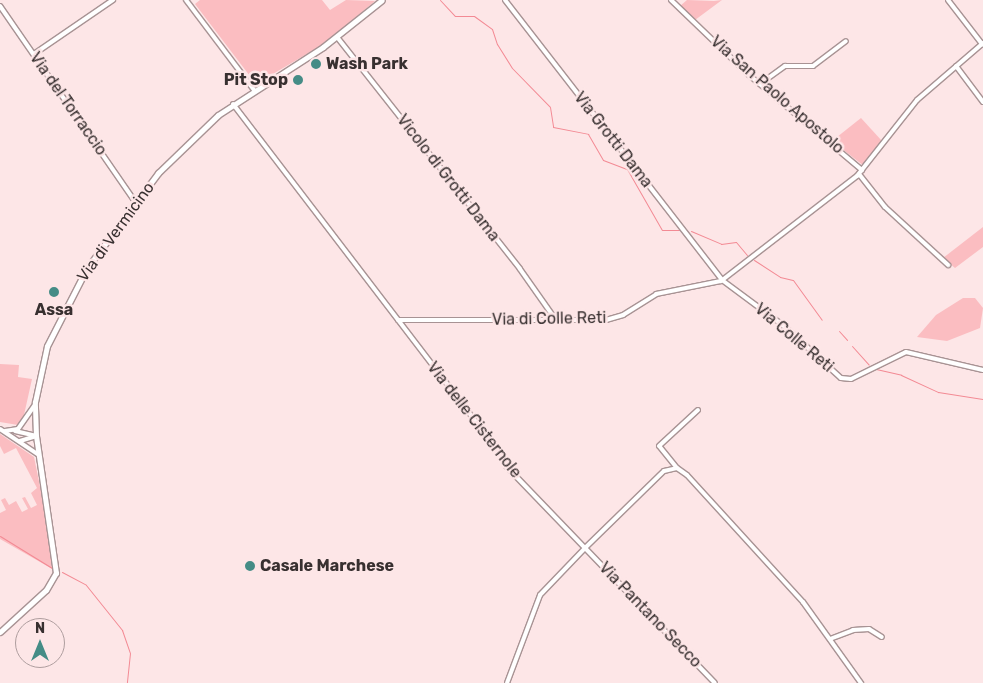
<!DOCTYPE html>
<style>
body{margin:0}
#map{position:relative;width:983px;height:683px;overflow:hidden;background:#fde6e7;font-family:Rubik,sans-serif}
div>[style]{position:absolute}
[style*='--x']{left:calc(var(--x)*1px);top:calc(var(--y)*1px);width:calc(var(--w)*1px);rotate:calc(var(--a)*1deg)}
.green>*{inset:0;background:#fbbdc1}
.stream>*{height:1px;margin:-0.5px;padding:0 0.5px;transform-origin:0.5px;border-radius:0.5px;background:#f38a94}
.roads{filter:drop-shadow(1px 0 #a89394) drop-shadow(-1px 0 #a89394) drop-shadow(0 1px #a89394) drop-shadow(0 -1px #a89394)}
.minor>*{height:4px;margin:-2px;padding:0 2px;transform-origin:2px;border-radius:2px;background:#fff}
.secondary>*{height:5px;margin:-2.5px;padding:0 2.5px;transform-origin:2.5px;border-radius:2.5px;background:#fff}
.dots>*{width:14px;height:14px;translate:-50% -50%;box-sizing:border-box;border:2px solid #fde6e7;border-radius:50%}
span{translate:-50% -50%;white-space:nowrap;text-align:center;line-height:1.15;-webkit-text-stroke:5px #fde6e7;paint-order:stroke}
.poi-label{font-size:16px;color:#383030;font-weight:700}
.left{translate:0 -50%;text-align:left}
.right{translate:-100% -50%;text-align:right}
.street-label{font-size:16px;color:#383030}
.north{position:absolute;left:15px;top:618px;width:50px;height:50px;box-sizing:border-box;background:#fde6e7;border:1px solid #ae9d9e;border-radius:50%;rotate:0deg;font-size:14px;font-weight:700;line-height:20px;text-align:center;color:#383030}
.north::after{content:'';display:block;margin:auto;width:18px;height:22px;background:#458c86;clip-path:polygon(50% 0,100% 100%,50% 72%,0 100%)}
</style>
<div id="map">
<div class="green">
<i style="clip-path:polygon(200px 0,322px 0,330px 10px,346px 0,375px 1px,327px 42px,256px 84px,195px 4px)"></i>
<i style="clip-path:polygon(687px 0,714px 1px,722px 0,695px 20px,680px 6px)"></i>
<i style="clip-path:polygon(861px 118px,882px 141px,864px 166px,832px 141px)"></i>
<i style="clip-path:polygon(983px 227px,983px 247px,955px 268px,943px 258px)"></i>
<i style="clip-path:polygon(963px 298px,975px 298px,983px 308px,980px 328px,947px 341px,917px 337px,936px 315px)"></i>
<i style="clip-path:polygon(0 364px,19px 365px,18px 377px,32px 379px,24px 415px,18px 425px,0 422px)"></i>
<i style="clip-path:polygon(0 434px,34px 457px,50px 535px,54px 570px,0 539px,0 513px,6px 510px,1px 500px,5px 498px,9px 505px,16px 501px,22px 512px,28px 509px,22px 498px,25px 497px,31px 508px,37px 505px,31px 493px,37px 488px,16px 448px,4px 454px,0 446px)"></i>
</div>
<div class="stream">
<i style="--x:440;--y:0;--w:22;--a:47"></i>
<i style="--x:455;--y:16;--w:19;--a:0"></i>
<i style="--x:474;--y:16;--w:22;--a:36"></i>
<i style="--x:492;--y:29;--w:16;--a:72"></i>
<i style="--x:497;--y:44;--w:28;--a:58"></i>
<i style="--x:512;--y:68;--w:54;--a:45.7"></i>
<i style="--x:550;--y:107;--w:20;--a:81"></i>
<i style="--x:553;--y:127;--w:36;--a:11"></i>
<i style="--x:588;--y:134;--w:30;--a:60"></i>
<i style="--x:603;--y:160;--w:26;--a:21"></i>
<i style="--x:627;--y:169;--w:70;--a:60.2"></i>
<i style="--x:662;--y:230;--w:17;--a:0"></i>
<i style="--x:691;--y:231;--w:33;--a:23"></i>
<i style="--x:721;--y:244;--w:15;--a:-8"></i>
<i style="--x:736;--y:242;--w:17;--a:50"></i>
<i style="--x:754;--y:260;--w:31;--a:33"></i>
<i style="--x:780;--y:277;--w:13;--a:13"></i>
<i style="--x:793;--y:280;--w:49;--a:54.1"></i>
<i style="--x:839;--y:331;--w:12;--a:48"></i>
<i style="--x:852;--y:346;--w:25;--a:48"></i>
<i style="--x:876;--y:369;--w:26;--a:13"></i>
<i style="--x:901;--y:375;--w:41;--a:24.7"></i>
<i style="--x:938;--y:392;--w:46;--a:8.8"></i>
<i style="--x:0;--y:536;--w:61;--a:31.6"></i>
<i style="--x:62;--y:572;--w:27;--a:28"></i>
<i style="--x:86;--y:585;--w:58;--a:51.3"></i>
<i style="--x:122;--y:630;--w:24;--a:71"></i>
<i style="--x:130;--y:653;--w:30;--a:96"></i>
</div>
<div class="roads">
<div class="minor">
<i style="--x:186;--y:0;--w:113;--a:52.9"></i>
<i style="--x:505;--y:0;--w:354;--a:52.2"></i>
<i style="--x:722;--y:280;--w:77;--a:36.6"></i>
<i style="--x:784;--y:326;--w:77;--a:42.4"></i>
<i style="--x:841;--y:378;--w:10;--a:6"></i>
<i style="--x:851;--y:379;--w:61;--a:-26.1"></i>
<i style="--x:906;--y:352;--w:79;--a:13.2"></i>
<i style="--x:671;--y:0;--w:108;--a:43.9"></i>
<i style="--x:749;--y:75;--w:148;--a:40.1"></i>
<i style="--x:948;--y:0;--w:56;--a:52.3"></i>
<i style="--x:0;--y:6;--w:239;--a:55.4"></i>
<i style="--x:337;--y:37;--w:295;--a:51.7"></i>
<i style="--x:520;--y:269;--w:62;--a:54.8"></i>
<i style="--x:34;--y:54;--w:96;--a:-34.4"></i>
<i style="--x:956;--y:66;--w:45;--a:53.1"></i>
<i style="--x:760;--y:84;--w:31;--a:-36"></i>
<i style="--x:785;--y:66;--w:28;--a:0"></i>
<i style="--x:813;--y:66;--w:41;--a:-37.1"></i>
<i style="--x:233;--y:104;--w:436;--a:52.6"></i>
<i style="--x:498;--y:450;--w:18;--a:63"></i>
<i style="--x:506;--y:466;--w:114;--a:46.1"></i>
<i style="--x:585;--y:548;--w:110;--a:-44.3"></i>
<i style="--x:664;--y:471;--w:13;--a:-13"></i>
<i style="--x:677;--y:468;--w:12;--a:35"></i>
<i style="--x:687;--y:475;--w:172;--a:47.6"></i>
<i style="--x:803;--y:602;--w:100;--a:54.4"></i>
<i style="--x:859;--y:174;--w:42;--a:51.8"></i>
<i style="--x:885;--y:207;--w:86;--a:42.6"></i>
<i style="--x:398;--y:320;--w:208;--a:0"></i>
<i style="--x:606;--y:320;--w:18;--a:-16"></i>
<i style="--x:623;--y:315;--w:39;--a:-32"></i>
<i style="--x:656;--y:294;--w:66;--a:-11.3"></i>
<i style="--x:721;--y:281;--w:172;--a:-37.7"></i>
<i style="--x:857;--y:176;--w:97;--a:-51.7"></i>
<i style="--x:917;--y:100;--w:87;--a:-40.8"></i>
<i style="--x:0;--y:429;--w:47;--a:33.7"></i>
<i style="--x:5;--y:431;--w:13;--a:-9"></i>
<i style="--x:18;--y:429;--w:29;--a:-55"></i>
<i style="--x:15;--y:431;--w:22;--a:13"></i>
<i style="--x:20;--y:441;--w:17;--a:-17"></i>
<i style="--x:677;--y:468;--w:28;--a:-129"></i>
<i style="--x:659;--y:446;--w:53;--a:-42.7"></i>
<i style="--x:830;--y:639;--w:25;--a:-21"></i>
<i style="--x:853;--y:630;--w:16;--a:-4"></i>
<i style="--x:869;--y:629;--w:15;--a:32"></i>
<i style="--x:507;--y:683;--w:94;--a:-69.4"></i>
<i style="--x:540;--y:595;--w:65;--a:-46.2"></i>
<i style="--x:585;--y:548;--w:187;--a:46.1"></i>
</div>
<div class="secondary">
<i style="--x:0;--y:632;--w:62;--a:-42.4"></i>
<i style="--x:46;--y:590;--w:20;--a:-60"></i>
<i style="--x:56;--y:573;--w:138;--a:-98.3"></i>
<i style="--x:36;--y:436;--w:34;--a:-92"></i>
<i style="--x:35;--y:402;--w:57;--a:-77.9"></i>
<i style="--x:47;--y:346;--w:88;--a:-62.9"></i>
<i style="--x:87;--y:268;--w:119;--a:-53.2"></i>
<i style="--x:158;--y:173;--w:83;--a:-44"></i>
<i style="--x:218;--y:115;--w:125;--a:-32.9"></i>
<i style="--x:323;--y:47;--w:75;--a:-38.5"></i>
</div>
</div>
<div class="dots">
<i style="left:316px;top:64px;background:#458c86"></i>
<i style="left:298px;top:80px;background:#458c86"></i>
<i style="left:54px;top:292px;background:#458c86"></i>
<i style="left:250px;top:566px;background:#458c86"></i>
</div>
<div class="poi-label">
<span class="left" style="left:326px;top:64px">Wash Park</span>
<span class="right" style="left:288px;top:80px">Pit Stop</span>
<span style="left:54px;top:310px">Assa</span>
<span class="left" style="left:260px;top:566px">Casale Marchese</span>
</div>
<div class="street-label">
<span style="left:777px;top:95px;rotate:41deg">Via San Paolo Apostolo</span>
<span style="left:68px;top:104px;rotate:55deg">Via del Torraccio</span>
<span style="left:613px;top:140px;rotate:52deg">Via Grotti Dama</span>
<span style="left:448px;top:178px;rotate:52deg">Vicolo di Grotti Dama</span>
<span style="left:116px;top:232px;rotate:-54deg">Via di Vermicino</span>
<span style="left:549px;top:319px;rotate:-1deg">Via di Colle Reti</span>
<span style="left:794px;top:338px;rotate:40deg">Via Colle Reti</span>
<span style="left:474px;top:420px;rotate:52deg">Via delle Cisternole</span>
<span style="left:650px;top:615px;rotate:46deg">Via Pantano Secco</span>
</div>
<div class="north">N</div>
</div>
